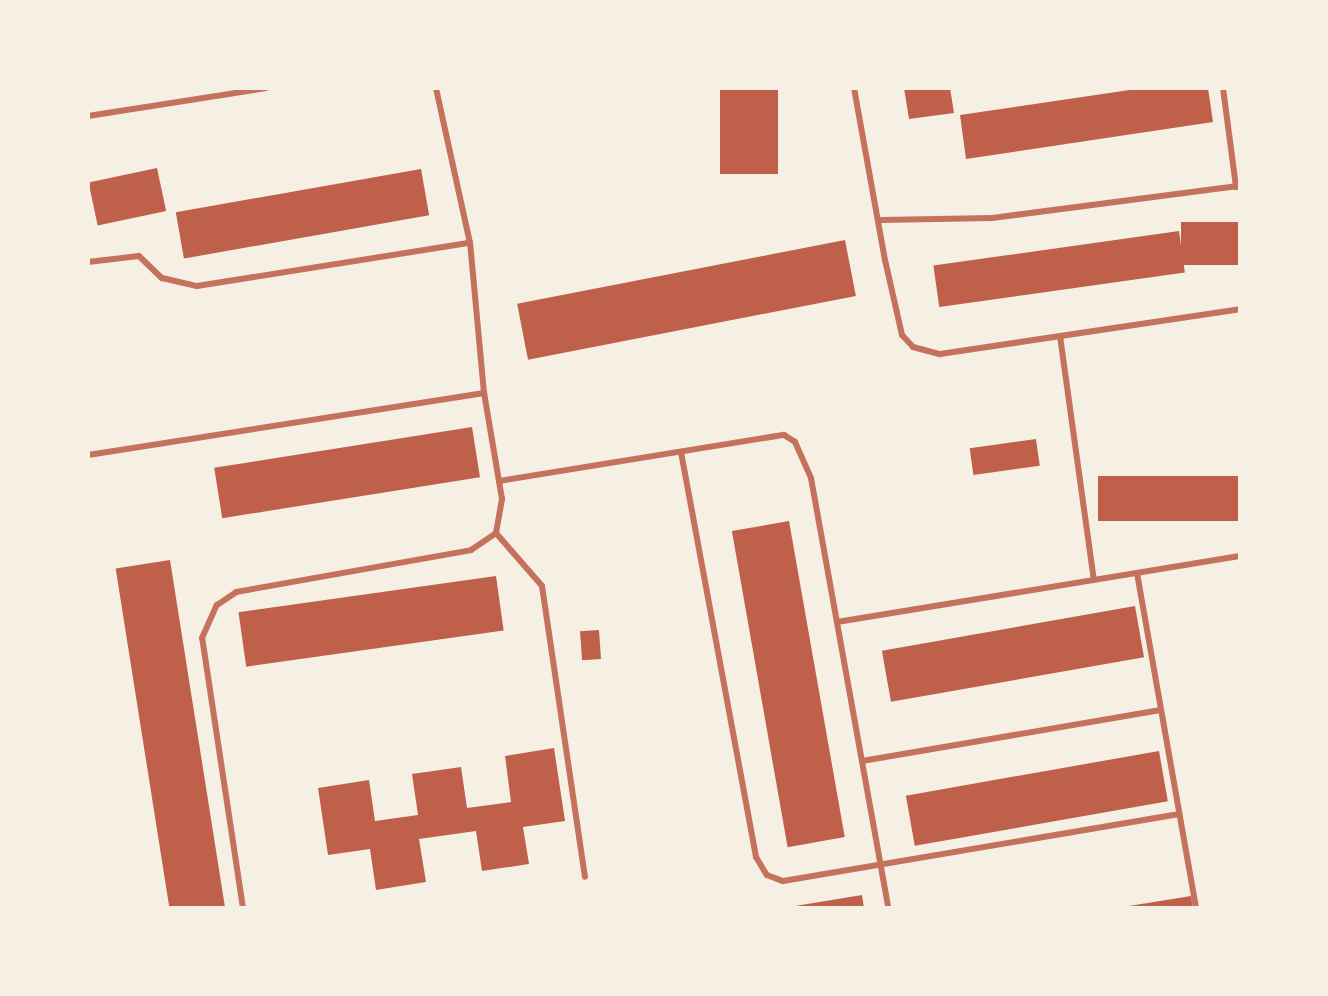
<!DOCTYPE html>
<style>
body{margin:0}
#map{position:relative;width:1328px;height:996px;overflow:hidden;background:#f6efe4;font-family:"Sofia Sans Condensed",sans-serif}
div>[style]{position:absolute}
[style*='--x']{left:calc(var(--x)*1px);top:calc(var(--y)*1px);width:calc(var(--w)*1px);rotate:calc(var(--a)*1deg)}
.building>*{inset:0;background:#bf614a;transform-origin:0 0}
.service>*{height:6px;margin:-3px;padding:0 3px;transform-origin:3px;border-radius:3px;background:#c5725c}
span{translate:-50% -50%;white-space:nowrap;text-align:center;line-height:1.15;-webkit-text-stroke:8px #f6efe4;paint-order:stroke}
.frame{position:absolute;inset:0;border:90px solid #f6efe4;pointer-events:none}
</style>
<div id="map">
<div class="building">
<i style="left:720px;top:88px;width:58px;height:86px"></i>
<i style="clip-path:polygon(904px 88px,950px 88px,954px 113px,909px 119px)"></i>
<i style="clip-path:polygon(1143px 88px,1208px 88px,1213px 122px,966px 159px,960px 115px)"></i>
<i style="left:157px;top:168px;width:44px;height:70px;rotate:78deg"></i>
<i style="left:421px;top:169px;width:47px;height:249px;rotate:80deg"></i>
<i style="left:1240px;top:222px;width:43px;height:59px;rotate:90deg"></i>
<i style="left:1179px;top:231px;width:42px;height:248px;rotate:82deg"></i>
<i style="left:845px;top:240px;width:57px;height:334px;rotate:79deg"></i>
<i style="left:472px;top:427px;width:51px;height:261px;rotate:81deg"></i>
<i style="left:1036px;top:439px;width:27px;height:67px;rotate:82deg"></i>
<i style="left:1240px;top:476px;width:45px;height:142px;rotate:90deg"></i>
<i style="left:789px;top:521px;width:321px;height:58px;rotate:80deg"></i>
<i style="left:170px;top:560px;width:352px;height:55px;rotate:81deg"></i>
<i style="left:496px;top:576px;width:55px;height:260px;rotate:82deg"></i>
<i style="left:1135px;top:606px;width:52px;height:257px;rotate:80deg"></i>
<i style="left:599px;top:630px;width:29px;height:19px;rotate:86deg"></i>
<i style="clip-path:polygon(554px 748px,565px 821px,523px 827px,529px 864px,482px 871px,476px 831px,419px 839px,426px 882px,376px 890px,370px 849px,328px 855px,318px 788px,369px 780px,375px 821px,418px 815px,412px 774px,461px 767px,467px 808px,511px 802px,505px 756px)"></i>
<i style="left:1159px;top:751px;width:51px;height:257px;rotate:80deg"></i>
<i style="clip-path:polygon(862px 895px,864px 908px,795px 908px,795px 906px)"></i>
<i style="clip-path:polygon(1191px 896px,1193px 908px,1129px 908px,1129px 906px)"></i>
</div>
<div class="service">
<i style="--x:854;--y:88;--w:175;--a:79.8"></i>
<i style="--x:885;--y:260;--w:77;--a:77.2"></i>
<i style="--x:902;--y:335;--w:16;--a:47"></i>
<i style="--x:913;--y:347;--w:28;--a:15"></i>
<i style="--x:940;--y:354;--w:303;--a:-8.5"></i>
<i style="--x:1223;--y:88;--w:100;--a:82.5"></i>
<i style="--x:88;--y:116;--w:180;--a:-8.9"></i>
<i style="--x:881;--y:220;--w:111;--a:-1"></i>
<i style="--x:992;--y:218;--w:250;--a:-7.4"></i>
<i style="--x:88;--y:262;--w:51;--a:-6.7"></i>
<i style="--x:139;--y:256;--w:32;--a:44"></i>
<i style="--x:162;--y:278;--w:36;--a:13"></i>
<i style="--x:197;--y:286;--w:276;--a:-9"></i>
<i style="--x:1060;--y:336;--w:246;--a:82.1"></i>
<i style="--x:681;--y:452;--w:412;--a:79.5"></i>
<i style="--x:756;--y:857;--w:21;--a:59"></i>
<i style="--x:767;--y:875;--w:17;--a:21"></i>
<i style="--x:783;--y:881;--w:402;--a:-9.6"></i>
<i style="--x:88;--y:455;--w:401;--a:-8.9"></i>
<i style="--x:499;--y:481;--w:289;--a:-9.2"></i>
<i style="--x:784;--y:435;--w:13;--a:32"></i>
<i style="--x:795;--y:442;--w:39;--a:66"></i>
<i style="--x:811;--y:478;--w:437;--a:79.8"></i>
<i style="--x:496;--y:533;--w:70;--a:49"></i>
<i style="--x:542;--y:586;--w:294;--a:81.6"></i>
<i style="--x:1137;--y:573;--w:340;--a:80"></i>
<i style="--x:837;--y:622;--w:408;--a:-9.3"></i>
<i style="--x:862;--y:761;--w:303;--a:-9.7"></i>
<i style="--x:243;--y:908;--w:273;--a:-98.6"></i>
<i style="--x:202;--y:638;--w:36;--a:-66"></i>
<i style="--x:217;--y:605;--w:23;--a:-34"></i>
<i style="--x:236;--y:592;--w:239;--a:-10.1"></i>
<i style="--x:471;--y:550;--w:30;--a:-34"></i>
<i style="--x:496;--y:533;--w:35;--a:-80"></i>
<i style="--x:502;--y:499;--w:108;--a:-99.6"></i>
<i style="--x:484;--y:393;--w:151;--a:-95.3"></i>
<i style="--x:470;--y:243;--w:159;--a:-102.4"></i>
</div>
<div class="frame"></div>
</div>
